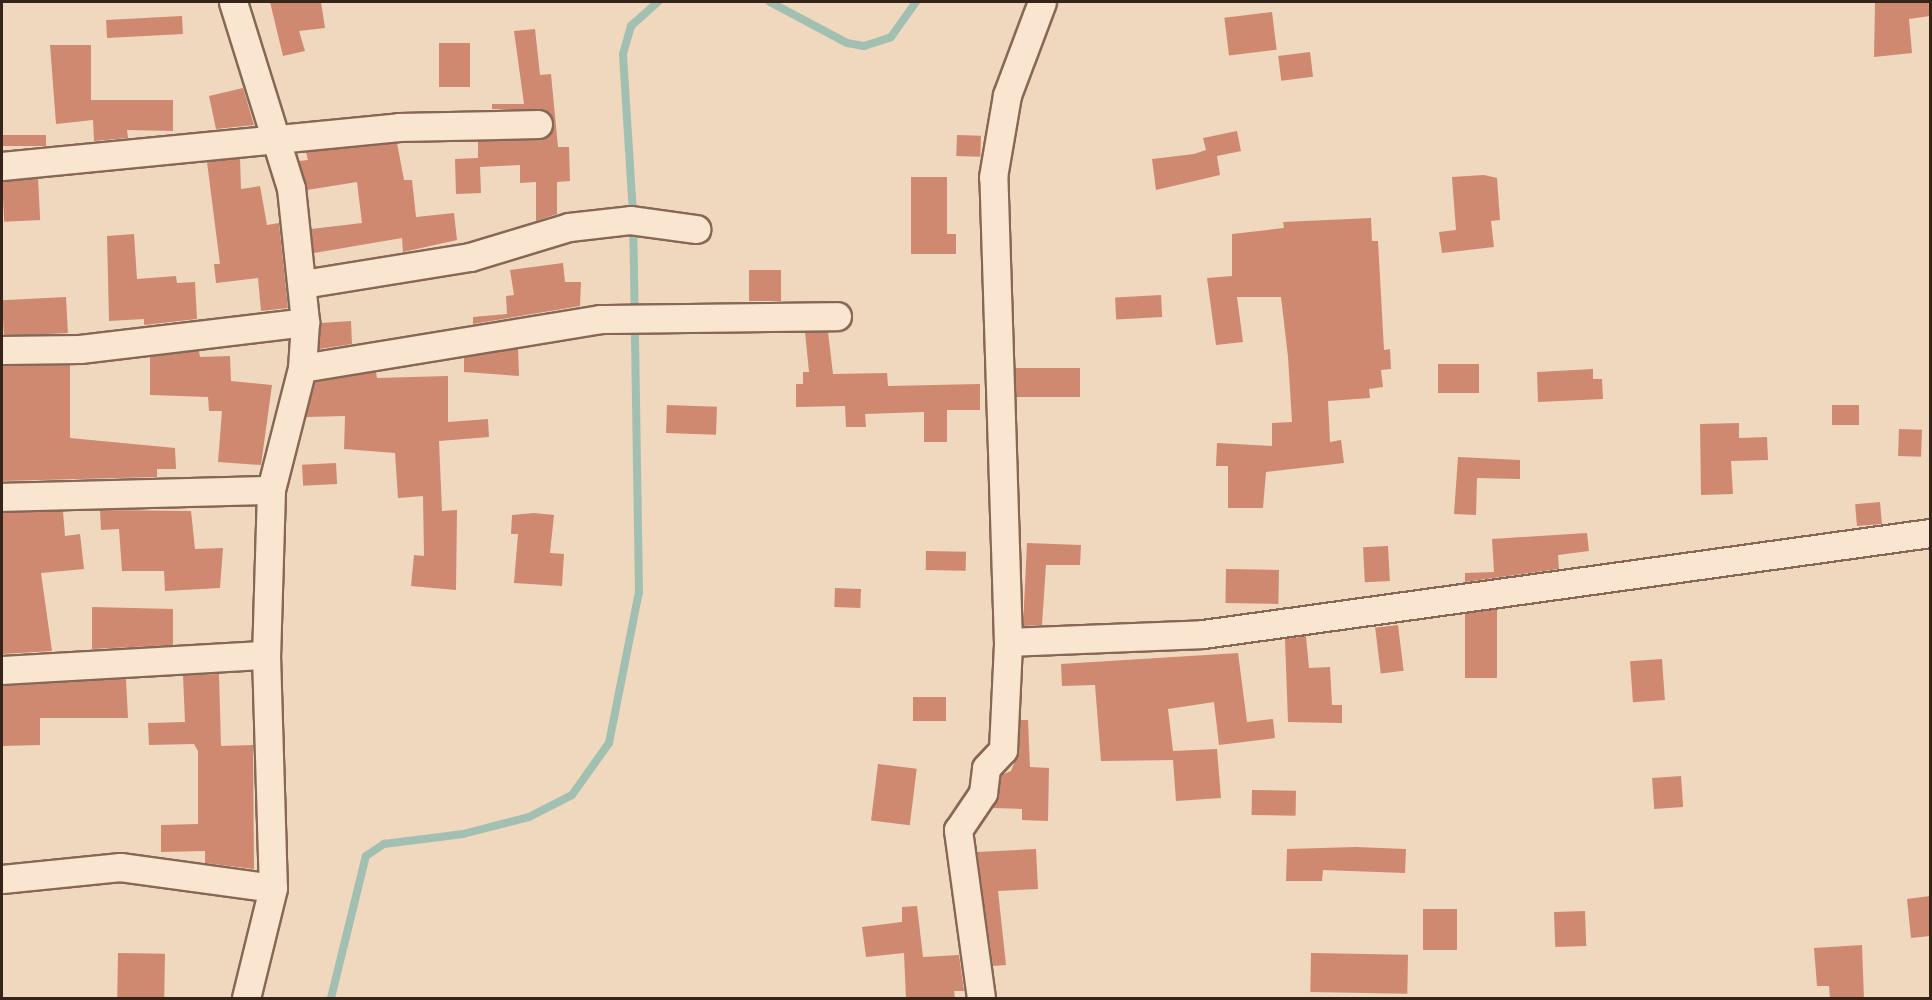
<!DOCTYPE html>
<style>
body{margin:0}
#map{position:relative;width:1932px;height:1000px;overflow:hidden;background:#efd8bd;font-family:Lora,serif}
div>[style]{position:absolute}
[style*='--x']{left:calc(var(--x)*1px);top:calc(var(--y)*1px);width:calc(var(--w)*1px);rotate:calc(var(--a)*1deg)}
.stream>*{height:8px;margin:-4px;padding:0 4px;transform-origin:4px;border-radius:4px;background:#a1c0b2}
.building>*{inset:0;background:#cf8971;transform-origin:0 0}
.roads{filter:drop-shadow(2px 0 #876856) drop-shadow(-2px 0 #876856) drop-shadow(0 2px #876856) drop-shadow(0 -2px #876856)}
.street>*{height:27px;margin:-13.5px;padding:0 13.5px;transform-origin:13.5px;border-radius:13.5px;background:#fae6d0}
span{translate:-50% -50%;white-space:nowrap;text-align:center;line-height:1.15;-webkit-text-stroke:6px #f6e3cd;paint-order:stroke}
.frame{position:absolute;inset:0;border:3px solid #36241b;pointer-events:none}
</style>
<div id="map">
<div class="stream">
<i style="--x:770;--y:2;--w:87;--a:28"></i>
<i style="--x:847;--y:43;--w:17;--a:10"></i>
<i style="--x:864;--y:46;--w:28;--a:-18"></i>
<i style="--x:891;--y:37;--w:43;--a:-54.5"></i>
<i style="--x:633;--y:214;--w:160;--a:-93.6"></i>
<i style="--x:623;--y:54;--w:29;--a:-74"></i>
<i style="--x:631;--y:26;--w:36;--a:-42"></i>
<i style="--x:331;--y:998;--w:146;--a:-76.2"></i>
<i style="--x:366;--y:856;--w:22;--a:-34"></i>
<i style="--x:384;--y:844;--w:80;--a:-7.2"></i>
<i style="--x:463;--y:834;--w:68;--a:-14.4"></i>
<i style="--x:529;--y:817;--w:48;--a:-27.1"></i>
<i style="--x:572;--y:795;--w:64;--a:-54.6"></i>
<i style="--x:609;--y:743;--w:154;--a:-78.8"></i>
<i style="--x:639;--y:592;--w:366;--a:-90.9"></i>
</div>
<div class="building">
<i style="clip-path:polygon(270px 2px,321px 2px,325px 28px,299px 31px,305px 51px,283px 56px)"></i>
<i style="clip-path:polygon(1930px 2px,1930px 16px,1909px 19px,1912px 53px,1874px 57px,1875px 3px)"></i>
<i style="left:1272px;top:12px;width:38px;height:48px;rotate:83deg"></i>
<i style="left:182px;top:16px;width:18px;height:76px;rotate:87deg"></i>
<i style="clip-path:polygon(535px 29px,540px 75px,551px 74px,558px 147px,569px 147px,570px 181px,557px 182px,557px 214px,536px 221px,536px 182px,520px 183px,520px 165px,480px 167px,481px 193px,456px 194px,455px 159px,478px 158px,478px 141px,538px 140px,551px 132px,552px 116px,545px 110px,492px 109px,492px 104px,524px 104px,514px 31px)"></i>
<i style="left:439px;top:43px;width:31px;height:44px"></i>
<i style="clip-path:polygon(50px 45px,91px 45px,91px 100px,173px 100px,173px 131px,127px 130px,128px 138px,94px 141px,93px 120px,56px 124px)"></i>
<i style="left:1310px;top:52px;width:25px;height:32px;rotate:83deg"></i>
<i style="clip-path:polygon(243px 88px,254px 125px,216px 129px,209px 96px)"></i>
<i style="clip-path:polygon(1237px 131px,1241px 151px,1217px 156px,1220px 175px,1156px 190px,1152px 159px,1194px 154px,1206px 150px,1203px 138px)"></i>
<i style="left:46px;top:135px;width:11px;height:44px;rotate:90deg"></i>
<i style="left:957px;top:135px;width:24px;height:21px;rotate:2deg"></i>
<i style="clip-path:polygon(397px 143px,404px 180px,412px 180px,416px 217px,454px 213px,457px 240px,403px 252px,402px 238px,314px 253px,311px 229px,362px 223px,357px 182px,307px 190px,299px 161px,308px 160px,306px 152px)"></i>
<i style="clip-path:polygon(240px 158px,241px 189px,260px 186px,267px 225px,279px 223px,288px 308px,261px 311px,258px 278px,216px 283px,214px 264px,220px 264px,207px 162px)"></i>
<i style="clip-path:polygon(1484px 175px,1497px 178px,1500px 220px,1491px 221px,1494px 247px,1442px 253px,1439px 232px,1456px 230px,1452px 177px)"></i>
<i style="clip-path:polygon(911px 177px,947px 177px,947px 234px,956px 234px,956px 254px,911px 254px)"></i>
<i style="left:38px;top:178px;width:42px;height:36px;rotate:87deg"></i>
<i style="clip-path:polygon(1371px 218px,1372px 241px,1378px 241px,1384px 350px,1390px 349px,1391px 369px,1381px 370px,1383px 387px,1369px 389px,1370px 398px,1328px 401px,1330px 442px,1341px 440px,1344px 463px,1266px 472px,1263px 508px,1228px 508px,1228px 466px,1216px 466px,1217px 443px,1272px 446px,1272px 423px,1292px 422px,1288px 357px,1281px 297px,1237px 297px,1243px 342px,1216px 345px,1207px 278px,1232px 276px,1232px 234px,1284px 228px,1283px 222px)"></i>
<i style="clip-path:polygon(134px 234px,137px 279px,176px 276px,177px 283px,195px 282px,197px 319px,144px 325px,144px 319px,109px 321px,107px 236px)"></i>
<i style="clip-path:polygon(563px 263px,565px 282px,581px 282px,580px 306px,473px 324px,473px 317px,507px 314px,506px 296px,514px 295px,510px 270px)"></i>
<i style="left:781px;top:270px;width:31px;height:32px;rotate:90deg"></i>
<i style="left:1161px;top:295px;width:22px;height:46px;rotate:87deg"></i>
<i style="left:66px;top:297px;width:36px;height:64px;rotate:87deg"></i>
<i style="clip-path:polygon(351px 321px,352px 344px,319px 349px,321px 323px)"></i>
<i style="clip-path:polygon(805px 332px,828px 332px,833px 374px,887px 373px,888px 386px,980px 384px,980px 410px,947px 410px,947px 442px,924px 442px,924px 412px,865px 414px,866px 427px,846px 427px,845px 406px,796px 407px,796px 384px,803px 384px,803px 372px,809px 372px)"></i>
<i style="clip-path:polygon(518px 348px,519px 376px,464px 372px,464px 357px)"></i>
<i style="clip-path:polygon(199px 351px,200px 357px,230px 356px,231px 381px,272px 385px,261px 465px,218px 462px,222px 411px,209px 411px,208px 397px,150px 395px,150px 356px)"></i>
<i style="left:1438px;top:364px;width:41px;height:29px"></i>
<i style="clip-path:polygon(70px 365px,70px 438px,175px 448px,176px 469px,157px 469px,157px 477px,2px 481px,2px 366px)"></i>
<i style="left:1080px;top:368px;width:29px;height:65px;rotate:90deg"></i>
<i style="clip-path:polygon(1593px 369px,1593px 379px,1602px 379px,1603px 399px,1538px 402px,1537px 372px)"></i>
<i style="clip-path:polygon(376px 372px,377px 378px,448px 376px,448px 422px,488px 419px,489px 437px,439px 441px,442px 511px,457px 510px,456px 590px,411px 586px,414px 555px,424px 556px,423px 496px,398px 498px,395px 453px,344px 449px,345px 416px,306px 417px,315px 382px)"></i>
<i style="left:667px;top:405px;width:50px;height:28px;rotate:2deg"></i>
<i style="left:1832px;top:405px;width:27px;height:20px"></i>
<i style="clip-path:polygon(1739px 423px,1739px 438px,1767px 437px,1768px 460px,1731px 461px,1733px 494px,1701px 495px,1700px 424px)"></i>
<i style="left:1899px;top:429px;width:23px;height:27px;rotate:2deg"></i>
<i style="clip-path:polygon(1458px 457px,1520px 460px,1520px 479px,1477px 478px,1476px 515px,1454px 514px)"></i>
<i style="left:336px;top:463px;width:21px;height:34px;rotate:87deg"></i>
<i style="left:1880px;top:502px;width:22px;height:25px;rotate:85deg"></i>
<i style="clip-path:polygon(100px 510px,191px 511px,195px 549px,223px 548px,220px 588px,165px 591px,164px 571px,122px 571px,119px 529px,101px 530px)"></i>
<i style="clip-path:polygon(63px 511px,65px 536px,80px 534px,84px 569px,41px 573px,52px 651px,2px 654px,2px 513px)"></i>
<i style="clip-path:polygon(534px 513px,554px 515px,550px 553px,564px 554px,562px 586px,514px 583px,518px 534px,511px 534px,512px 515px)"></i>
<i style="clip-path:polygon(1587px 533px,1589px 551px,1558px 555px,1559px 569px,1465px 582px,1465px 573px,1494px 572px,1492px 539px)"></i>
<i style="clip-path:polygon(1027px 543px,1081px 545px,1080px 565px,1046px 565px,1042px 625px,1023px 626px)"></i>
<i style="left:1388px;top:546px;width:35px;height:25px;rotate:87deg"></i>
<i style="left:926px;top:551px;width:40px;height:19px;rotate:1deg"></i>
<i style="left:1226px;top:569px;width:53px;height:34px;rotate:1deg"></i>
<i style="left:835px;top:588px;width:26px;height:19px;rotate:2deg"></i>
<i style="clip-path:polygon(92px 607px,173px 609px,173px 645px,92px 649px)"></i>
<i style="left:1497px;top:609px;width:69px;height:32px;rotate:90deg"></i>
<i style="left:1398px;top:625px;width:46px;height:23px;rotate:83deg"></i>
<i style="clip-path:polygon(1306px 636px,1309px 668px,1330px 667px,1332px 705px,1342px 705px,1342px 723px,1288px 722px,1285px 639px)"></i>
<i style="clip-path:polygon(1238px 653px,1247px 722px,1273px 719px,1275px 738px,1219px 745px,1214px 702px,1168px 709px,1173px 751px,1217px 749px,1221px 798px,1176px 801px,1173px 760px,1101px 761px,1095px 685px,1062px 686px,1061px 664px)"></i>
<i style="left:1662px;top:659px;width:41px;height:32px;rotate:86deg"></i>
<i style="clip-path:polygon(219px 674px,221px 746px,253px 745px,254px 869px,205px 863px,205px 851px,161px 852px,161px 825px,198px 824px,198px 751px,194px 744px,149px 745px,148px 723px,185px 722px,183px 675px)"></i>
<i style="clip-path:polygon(126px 679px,128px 718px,40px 718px,40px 745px,2px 746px,2px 686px)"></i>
<i style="left:913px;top:697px;width:33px;height:24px"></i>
<i style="clip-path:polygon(1020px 720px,1028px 720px,1030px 767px,1049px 768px,1048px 821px,1022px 820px,1022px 809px,993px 808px,1001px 775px,1011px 771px,1019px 752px)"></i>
<i style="left:878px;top:764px;width:39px;height:57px;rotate:7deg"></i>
<i style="left:1681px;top:776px;width:31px;height:29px;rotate:86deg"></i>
<i style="left:1252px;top:790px;width:44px;height:25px;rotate:1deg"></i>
<i style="clip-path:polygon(1356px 847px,1406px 849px,1405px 873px,1323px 870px,1322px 881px,1286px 881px,1287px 849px)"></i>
<i style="clip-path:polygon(1036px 849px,1038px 889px,998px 891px,1006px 965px,993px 966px,977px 852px)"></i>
<i style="clip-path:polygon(1930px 896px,1930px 936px,1911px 938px,1907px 899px)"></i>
<i style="clip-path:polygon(917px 906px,923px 957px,959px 955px,964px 991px,954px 991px,955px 999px,906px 999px,904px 953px,866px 957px,862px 927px,902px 922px,902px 907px)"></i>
<i style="left:1423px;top:909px;width:34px;height:41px"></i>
<i style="left:1585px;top:911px;width:35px;height:31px;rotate:88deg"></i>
<i style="clip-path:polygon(1862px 945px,1864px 999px,1830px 999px,1829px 986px,1817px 986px,1814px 948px)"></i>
<i style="left:118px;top:953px;width:47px;height:44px;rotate:1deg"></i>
<i style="left:1311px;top:953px;width:97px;height:39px;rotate:1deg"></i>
</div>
<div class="roads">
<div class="street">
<i style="--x:233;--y:2;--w:195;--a:72.7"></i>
<i style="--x:291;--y:188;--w:135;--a:84"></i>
<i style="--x:305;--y:322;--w:46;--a:93.7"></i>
<i style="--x:302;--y:368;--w:126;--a:104.3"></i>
<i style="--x:271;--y:490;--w:165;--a:91.7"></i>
<i style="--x:266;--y:655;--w:233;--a:88.3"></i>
<i style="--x:273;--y:888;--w:113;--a:103.8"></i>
<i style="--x:2;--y:166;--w:399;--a:-5.6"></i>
<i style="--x:399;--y:127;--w:139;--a:-1.2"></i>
<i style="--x:303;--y:284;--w:169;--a:-9.2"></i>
<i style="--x:470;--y:257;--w:103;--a:-16.9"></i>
<i style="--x:569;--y:227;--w:61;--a:-6.5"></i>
<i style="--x:630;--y:220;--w:67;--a:7.8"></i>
<i style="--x:2;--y:350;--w:78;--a:-0.7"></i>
<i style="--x:80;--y:349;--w:227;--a:-6.8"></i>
<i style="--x:302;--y:368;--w:302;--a:-9.3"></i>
<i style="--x:600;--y:319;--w:237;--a:-0.7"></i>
<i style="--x:2;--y:497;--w:269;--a:-1.5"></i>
<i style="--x:1008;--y:642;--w:195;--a:-2.3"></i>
<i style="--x:1203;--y:634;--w:734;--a:-7.91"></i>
<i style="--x:2;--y:670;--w:264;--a:-3.3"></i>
<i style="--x:2;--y:879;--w:119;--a:-5.8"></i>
<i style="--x:120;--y:867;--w:154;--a:7.8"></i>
<i style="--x:981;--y:998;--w:170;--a:-97.8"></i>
<i style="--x:958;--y:830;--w:45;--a:-56"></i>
<i style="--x:983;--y:793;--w:25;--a:-83"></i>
<i style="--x:986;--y:768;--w:25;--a:-47"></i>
<i style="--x:1003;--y:750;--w:108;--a:-87.3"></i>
<i style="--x:1008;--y:642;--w:465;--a:-91.8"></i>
<i style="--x:993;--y:177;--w:83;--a:-80.3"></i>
<i style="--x:1007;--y:95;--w:99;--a:-69.4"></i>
</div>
</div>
<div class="frame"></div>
</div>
